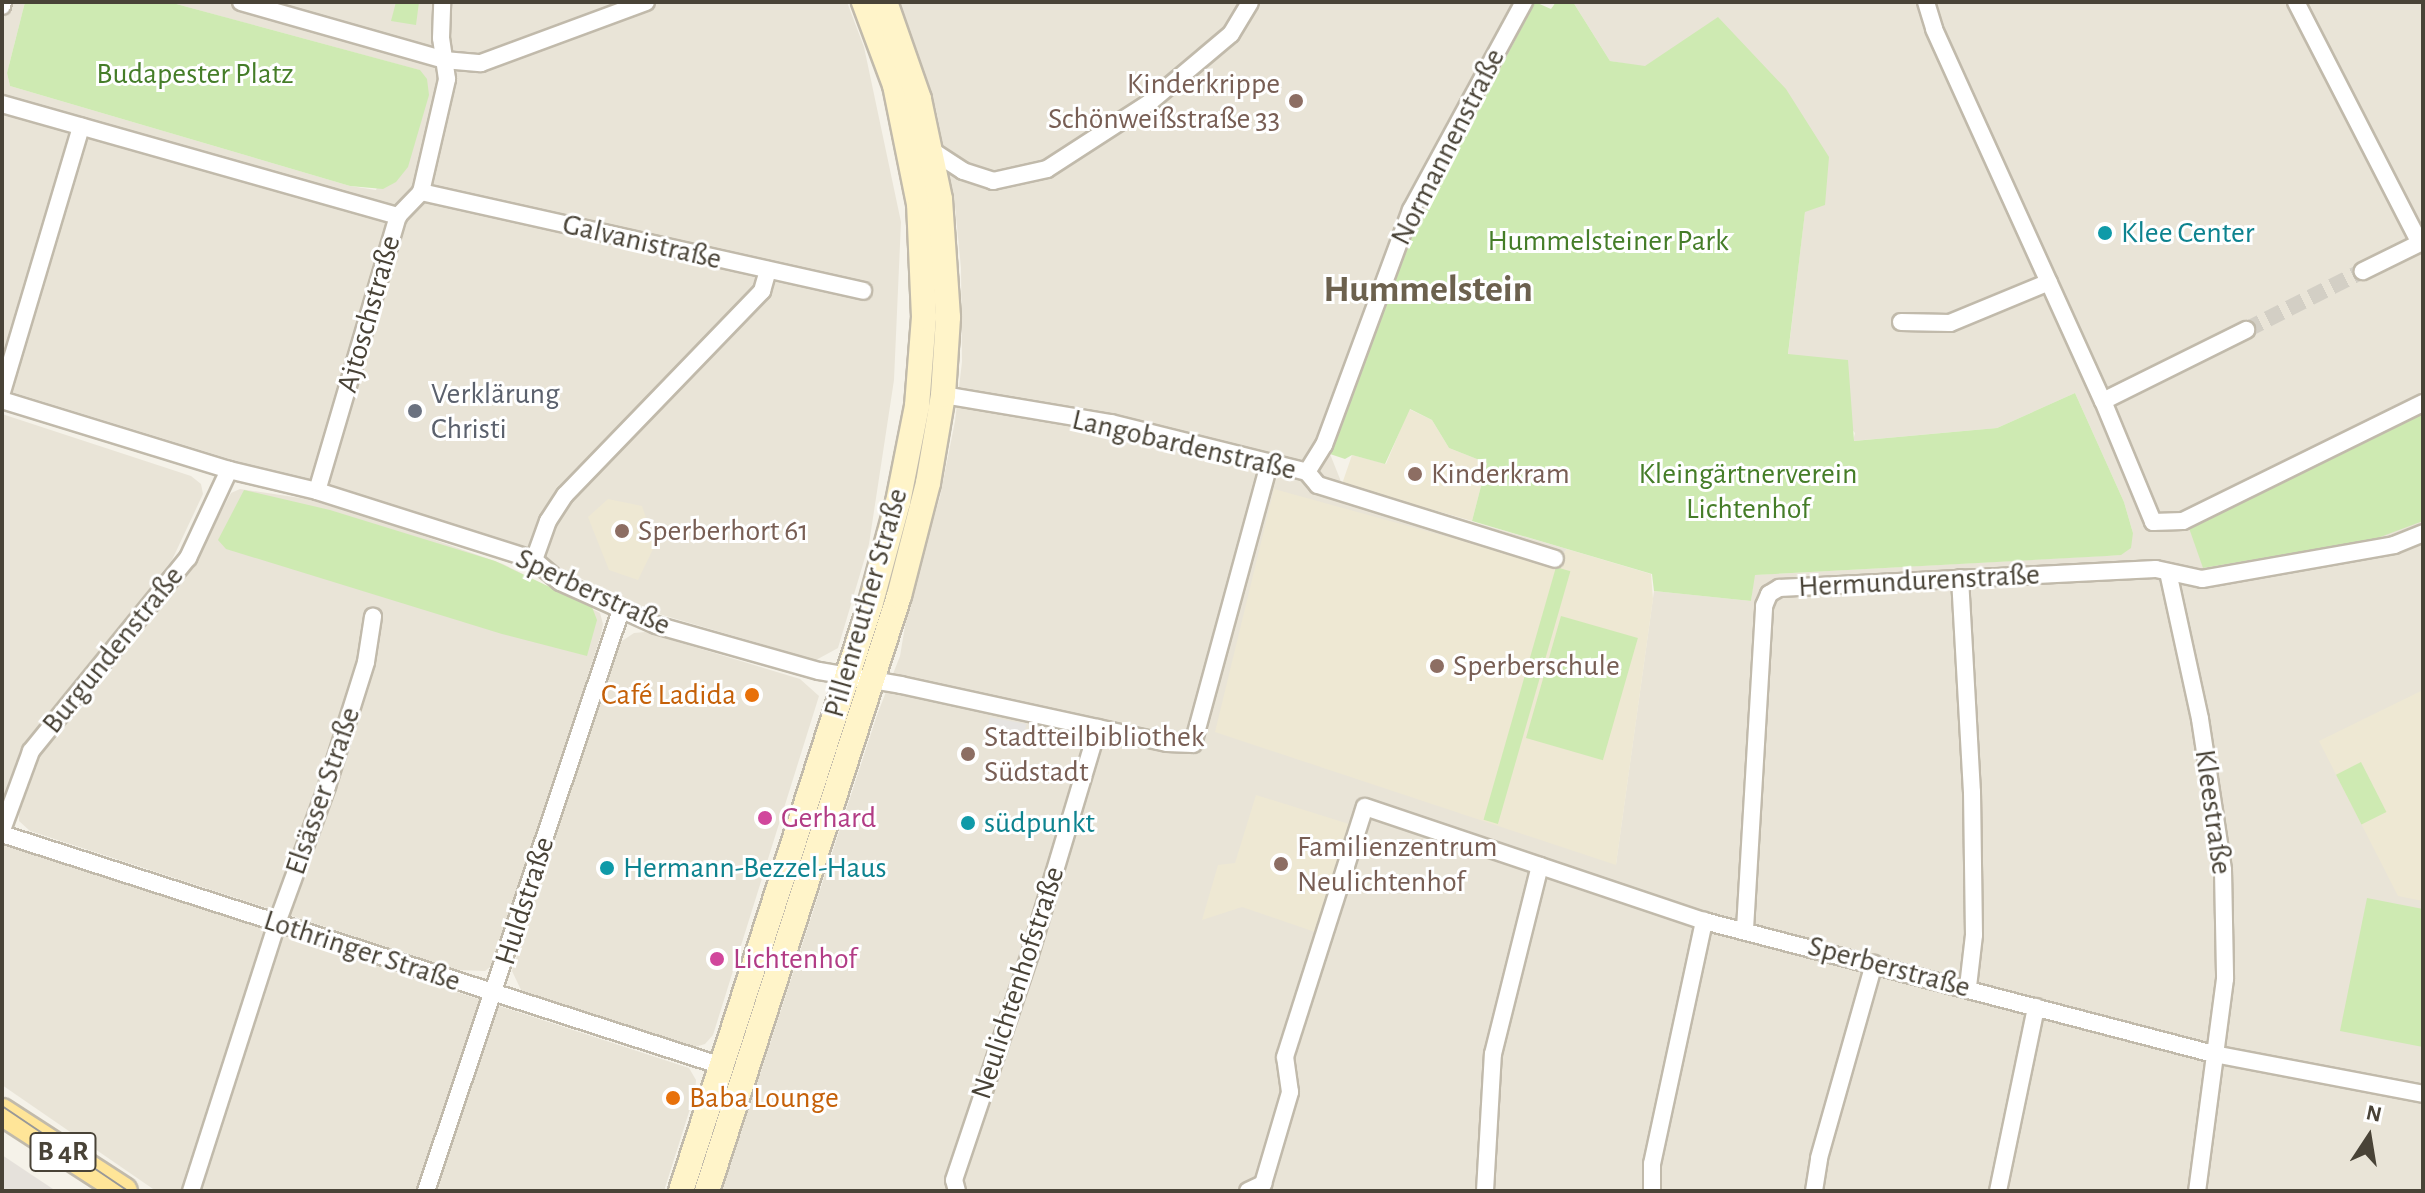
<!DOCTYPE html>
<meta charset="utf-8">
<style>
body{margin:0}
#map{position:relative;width:2425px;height:1193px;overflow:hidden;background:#f5f2e9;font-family:"Alegreya Sans",sans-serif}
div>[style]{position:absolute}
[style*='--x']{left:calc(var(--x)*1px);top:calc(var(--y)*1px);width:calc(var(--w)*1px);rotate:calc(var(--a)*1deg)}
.residential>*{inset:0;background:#e9e4d7}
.industrial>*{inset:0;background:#e5e1db}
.education>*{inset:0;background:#eee8d3}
.green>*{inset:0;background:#ceeab2;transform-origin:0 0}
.parking>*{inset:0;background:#e6e4e1;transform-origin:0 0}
.minor-tunnel>*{height:16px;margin-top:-8px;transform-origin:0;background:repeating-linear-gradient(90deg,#d3cfc5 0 16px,transparent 0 24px)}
.roads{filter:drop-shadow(2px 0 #c1baab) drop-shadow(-2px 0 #c1baab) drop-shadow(0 2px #c1baab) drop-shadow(0 -2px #c1baab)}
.minor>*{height:16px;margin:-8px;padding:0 8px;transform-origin:8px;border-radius:8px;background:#fff}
.secondary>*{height:24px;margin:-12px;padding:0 12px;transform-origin:12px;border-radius:12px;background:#fff4c9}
.primary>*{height:26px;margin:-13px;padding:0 13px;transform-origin:13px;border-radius:13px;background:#ffe598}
.tram>*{height:2px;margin:-1px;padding:0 1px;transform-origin:1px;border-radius:1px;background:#989898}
.dots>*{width:22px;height:22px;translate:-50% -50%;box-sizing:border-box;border:4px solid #fff;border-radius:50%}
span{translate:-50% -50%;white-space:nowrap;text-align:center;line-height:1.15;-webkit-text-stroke:6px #fff;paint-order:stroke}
.shield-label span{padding:2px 6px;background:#fff;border:2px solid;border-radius:6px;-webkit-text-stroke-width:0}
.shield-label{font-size:28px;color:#494337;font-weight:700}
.park-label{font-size:30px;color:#457d28}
.education-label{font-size:30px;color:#785e54}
.right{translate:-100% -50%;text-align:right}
.left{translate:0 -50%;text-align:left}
.street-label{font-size:30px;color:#494337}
.culture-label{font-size:30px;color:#0d838f}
.worship-label{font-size:30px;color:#5b616d}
.food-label{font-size:30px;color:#c56008}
.hotel-label{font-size:30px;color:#b23c85}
.district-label{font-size:38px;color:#6c614e;font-weight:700}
.frame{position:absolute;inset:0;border:4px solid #494337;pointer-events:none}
.north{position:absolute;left:2329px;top:1097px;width:80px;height:80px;-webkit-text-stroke:6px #fff;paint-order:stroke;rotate:12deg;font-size:22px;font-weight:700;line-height:32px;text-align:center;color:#494337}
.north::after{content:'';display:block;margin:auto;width:28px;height:36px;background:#494337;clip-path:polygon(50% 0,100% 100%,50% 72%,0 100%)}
</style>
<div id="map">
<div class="residential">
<i style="clip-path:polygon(2px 2px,25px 2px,7px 73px,10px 86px,350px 186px,376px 190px,419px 70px,169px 2px,847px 2px,864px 47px,901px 222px,894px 380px,869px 544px,838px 648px,816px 660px,659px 614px,503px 543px,2px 389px)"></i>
<i style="clip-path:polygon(899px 2px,1535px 2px,1402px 256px,1330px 454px,1342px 484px,1567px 549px,1553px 567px,1616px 864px,1654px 591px,1751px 601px,1754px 575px,2120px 555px,2133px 533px,2124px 502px,2075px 393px,1997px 428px,1853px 441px,1855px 433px,1788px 355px,1805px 211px,1645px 67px,1610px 61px,1573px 2px,2423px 2px,2423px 1191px,722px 1191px,877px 715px,900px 656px,910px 596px,940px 497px,955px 421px,962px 362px,961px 268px,955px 206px,936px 109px)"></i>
<i style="clip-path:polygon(2px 414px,191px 476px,201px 484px,203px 494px,172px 560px,26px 741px,2px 805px)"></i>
<i style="clip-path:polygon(240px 489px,307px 499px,387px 523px,503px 564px,600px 613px,603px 624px,601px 635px,508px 927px,495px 963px,485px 971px,458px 970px,30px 831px,19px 821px,19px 808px,41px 751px,197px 559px,231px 493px)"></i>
<i style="clip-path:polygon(645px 632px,800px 679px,819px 696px,713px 1035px,705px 1044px,695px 1047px,522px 992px,512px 971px,619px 643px,634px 633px)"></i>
<i style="clip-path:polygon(2px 843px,689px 1068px,696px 1080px,695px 1093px,664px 1191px,156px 1191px,2px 1085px)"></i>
</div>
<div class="industrial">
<i style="clip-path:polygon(2px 1155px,56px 1191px,2px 1191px)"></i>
</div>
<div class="education">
<i style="clip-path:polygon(1409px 409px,1432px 420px,1449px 448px,1487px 463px,1472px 521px,1342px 484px,1352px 455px,1386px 464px)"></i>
<i style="clip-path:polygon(1274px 489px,1553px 566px,1567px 549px,1651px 574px,1653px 599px,1616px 865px,1215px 732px)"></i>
<i style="clip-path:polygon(608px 499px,642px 506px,655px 545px,638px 580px,609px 570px,588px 517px)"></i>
<i style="clip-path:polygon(2423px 690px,2423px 901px,2398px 896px,2319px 741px)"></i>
<i style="clip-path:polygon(1256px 795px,1349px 824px,1315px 932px,1242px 907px,1202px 920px,1218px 865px,1235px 863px)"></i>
</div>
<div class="green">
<i style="clip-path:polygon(25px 2px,169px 2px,420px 70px,427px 79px,429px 95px,408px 167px,396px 182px,383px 189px,350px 186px,10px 86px,7px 73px)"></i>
<i style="clip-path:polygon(396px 2px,419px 2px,416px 25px,391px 21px)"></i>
<i style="clip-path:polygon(1535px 2px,1551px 9px,1556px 2px,1573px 2px,1610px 61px,1645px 66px,1718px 17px,1786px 89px,1829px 157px,1825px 205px,1805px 212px,1788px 354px,1848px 360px,1854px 441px,1997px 428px,2075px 393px,2124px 502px,2133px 533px,2131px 548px,2121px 555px,2107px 556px,1755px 575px,1751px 601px,1654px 591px,1652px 574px,1472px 521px,1487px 463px,1449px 448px,1432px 420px,1410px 409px,1385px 464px,1352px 455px,1345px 459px,1330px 454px,1402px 256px)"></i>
<i style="clip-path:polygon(2423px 410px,2423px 521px,2375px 539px,2203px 568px,2189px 528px)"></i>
<i style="clip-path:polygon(244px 490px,330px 510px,495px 561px,592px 607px,597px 620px,587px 656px,502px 634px,226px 549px,218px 540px)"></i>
<i style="left:1556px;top:567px;width:15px;height:263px;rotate:16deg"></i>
<i style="left:1561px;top:616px;width:80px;height:127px;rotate:16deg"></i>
<i style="left:2361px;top:762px;width:56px;height:28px;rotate:63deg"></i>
<i style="clip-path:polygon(2367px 898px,2423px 909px,2423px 1047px,2340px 1031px)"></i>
</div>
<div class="parking">
<i style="left:990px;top:717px;width:37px;height:13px;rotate:11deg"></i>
<i style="left:1035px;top:726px;width:43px;height:13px;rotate:12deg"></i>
</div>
<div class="minor-tunnel">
<i style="--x:2246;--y:330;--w:131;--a:-26.8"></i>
</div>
<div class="roads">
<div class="minor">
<i style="--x:241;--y:2;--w:211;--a:15.9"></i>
<i style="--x:444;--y:60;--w:37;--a:5"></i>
<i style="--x:481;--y:63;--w:176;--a:-20.3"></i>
<i style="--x:1926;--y:2;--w:28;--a:73"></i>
<i style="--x:1934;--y:29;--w:409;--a:65.6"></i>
<i style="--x:2103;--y:401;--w:131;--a:67.5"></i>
<i style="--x:2153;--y:522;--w:30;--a:-2"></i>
<i style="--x:2183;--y:521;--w:267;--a:-26.2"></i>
<i style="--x:2296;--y:2;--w:271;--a:62.8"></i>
<i style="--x:2420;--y:243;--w:64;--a:153.8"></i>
<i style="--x:2;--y:6;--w:4;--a:-76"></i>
<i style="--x:2;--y:104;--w:412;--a:15.8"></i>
<i style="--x:931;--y:150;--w:38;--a:33"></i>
<i style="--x:963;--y:171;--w:32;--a:18"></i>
<i style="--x:993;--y:181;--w:55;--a:-12.5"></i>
<i style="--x:1047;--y:169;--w:121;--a:-32.9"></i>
<i style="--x:1149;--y:103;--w:107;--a:-40.1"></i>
<i style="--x:1231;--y:34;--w:37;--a:-59"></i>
<i style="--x:421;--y:192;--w:453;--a:12.6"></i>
<i style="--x:1901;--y:322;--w:49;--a:1.2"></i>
<i style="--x:1950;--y:323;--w:107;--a:-22.5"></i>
<i style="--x:2;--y:392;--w:277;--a:-73.4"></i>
<i style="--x:943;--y:395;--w:170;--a:9.5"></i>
<i style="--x:1111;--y:423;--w:202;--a:14"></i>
<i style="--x:1307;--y:472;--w:17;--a:50"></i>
<i style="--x:1318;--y:485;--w:248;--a:17.3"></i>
<i style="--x:2;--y:400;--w:238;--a:17.1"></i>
<i style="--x:229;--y:470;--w:90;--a:13.4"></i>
<i style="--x:317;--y:491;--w:228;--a:17.6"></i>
<i style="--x:534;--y:560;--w:34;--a:40"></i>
<i style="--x:560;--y:582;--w:105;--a:24.1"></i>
<i style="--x:656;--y:625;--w:169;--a:15.8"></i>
<i style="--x:819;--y:671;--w:83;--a:9.7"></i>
<i style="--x:901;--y:685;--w:272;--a:12.3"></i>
<i style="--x:1167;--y:743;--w:26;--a:2"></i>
<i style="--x:1193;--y:744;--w:289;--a:-74.8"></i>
<i style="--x:2103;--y:401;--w:160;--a:-26.4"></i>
<i style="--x:1307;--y:472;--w:32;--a:-58"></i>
<i style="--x:1324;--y:445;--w:251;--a:-69.7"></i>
<i style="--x:1411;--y:210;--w:237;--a:-61.5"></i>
<i style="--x:317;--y:491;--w:287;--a:-73.6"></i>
<i style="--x:398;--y:216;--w:33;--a:-46"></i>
<i style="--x:421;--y:192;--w:116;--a:-77"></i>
<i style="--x:447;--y:79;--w:41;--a:-98.3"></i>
<i style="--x:441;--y:38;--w:36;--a:-88"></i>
<i style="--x:534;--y:560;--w:41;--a:-70.3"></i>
<i style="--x:548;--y:521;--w:31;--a:-57"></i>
<i style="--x:565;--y:495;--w:284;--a:-46"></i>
<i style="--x:762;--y:291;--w:22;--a:-74"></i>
<i style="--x:2168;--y:572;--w:150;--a:77.7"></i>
<i style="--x:2200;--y:719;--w:153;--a:81.3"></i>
<i style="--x:2223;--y:870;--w:109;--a:88.9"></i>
<i style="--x:2225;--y:979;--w:214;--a:97.5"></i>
<i style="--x:1960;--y:578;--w:214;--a:86.8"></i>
<i style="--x:1972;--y:792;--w:143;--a:89.2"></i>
<i style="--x:1974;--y:935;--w:52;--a:96.6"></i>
<i style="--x:2;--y:830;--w:84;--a:-69.8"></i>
<i style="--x:31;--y:751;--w:249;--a:-50.9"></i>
<i style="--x:188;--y:558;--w:97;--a:-65"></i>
<i style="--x:2;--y:834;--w:756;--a:17.86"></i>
<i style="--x:1745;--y:929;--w:324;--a:-86.6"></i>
<i style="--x:1764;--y:606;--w:13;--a:-67"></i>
<i style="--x:1769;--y:594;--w:12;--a:-31"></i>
<i style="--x:1779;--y:588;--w:377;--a:-2.9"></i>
<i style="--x:2156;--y:569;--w:47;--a:12.3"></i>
<i style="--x:2202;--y:579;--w:195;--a:-10"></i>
<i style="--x:2394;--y:545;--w:31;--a:-22"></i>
<i style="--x:191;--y:1191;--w:281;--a:-72.2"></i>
<i style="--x:277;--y:923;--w:146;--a:-69.9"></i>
<i style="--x:327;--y:786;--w:130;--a:-72.5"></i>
<i style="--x:366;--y:662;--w:46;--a:-81.2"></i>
<i style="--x:426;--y:1191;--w:613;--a:-71.45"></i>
<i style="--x:957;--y:1191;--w:11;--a:-105"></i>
<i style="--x:954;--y:1180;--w:238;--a:-71.4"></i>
<i style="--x:1030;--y:954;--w:236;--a:-73.3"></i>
<i style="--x:1248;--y:1191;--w:17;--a:-25"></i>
<i style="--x:1263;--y:1184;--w:96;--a:-73.6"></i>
<i style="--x:1290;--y:1092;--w:35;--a:-98"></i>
<i style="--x:1285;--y:1057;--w:262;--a:-72.3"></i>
<i style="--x:1365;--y:807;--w:358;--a:18.6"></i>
<i style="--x:1704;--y:921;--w:527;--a:14.62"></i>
<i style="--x:2214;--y:1054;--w:213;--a:10.8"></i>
<i style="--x:1485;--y:1191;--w:137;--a:-86.7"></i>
<i style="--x:1493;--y:1054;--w:194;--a:-76"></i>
<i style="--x:1652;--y:1191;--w:27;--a:-90"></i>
<i style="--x:1652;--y:1164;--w:249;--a:-77.9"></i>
<i style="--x:1814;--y:1191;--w:33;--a:-81"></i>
<i style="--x:1819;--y:1158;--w:202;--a:-74.2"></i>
<i style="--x:1998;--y:1191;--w:188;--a:-78.3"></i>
</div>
<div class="secondary">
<i style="--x:681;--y:1191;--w:615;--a:-72.1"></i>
<i style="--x:870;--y:606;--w:108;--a:-74.9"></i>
<i style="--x:898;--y:502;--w:98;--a:-78.8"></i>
<i style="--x:917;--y:406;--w:89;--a:-85.5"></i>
<i style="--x:924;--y:317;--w:113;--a:-92.5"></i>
<i style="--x:919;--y:204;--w:121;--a:-101.4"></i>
<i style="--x:895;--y:85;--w:89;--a:-110.5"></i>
<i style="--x:707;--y:1191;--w:625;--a:-72.12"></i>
<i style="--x:899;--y:596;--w:117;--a:-75.6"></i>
<i style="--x:928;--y:483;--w:89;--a:-80.3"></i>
<i style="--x:943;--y:395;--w:78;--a:-86.3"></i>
<i style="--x:948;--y:317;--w:118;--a:-93.9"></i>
<i style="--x:940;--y:199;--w:102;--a:-101.9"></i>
<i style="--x:919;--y:99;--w:103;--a:-109.3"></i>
</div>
<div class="primary">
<i style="--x:2;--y:1112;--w:145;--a:32.9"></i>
</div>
</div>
<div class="tram">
<i style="--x:2;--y:1106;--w:152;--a:34"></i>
</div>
<div class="dots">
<i style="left:1296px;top:101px;background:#8d6e63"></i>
<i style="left:2105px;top:233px;background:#0f9aa8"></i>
<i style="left:415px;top:411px;background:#6b7280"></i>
<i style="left:1415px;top:474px;background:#8d6e63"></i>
<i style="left:622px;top:531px;background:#8d6e63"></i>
<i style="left:1437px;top:666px;background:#8d6e63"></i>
<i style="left:752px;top:695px;background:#e8710a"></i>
<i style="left:968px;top:754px;background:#8d6e63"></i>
<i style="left:765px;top:818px;background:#d1479c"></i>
<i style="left:968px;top:823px;background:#0f9aa8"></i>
<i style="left:1281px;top:864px;background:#8d6e63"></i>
<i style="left:607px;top:868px;background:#0f9aa8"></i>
<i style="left:717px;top:959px;background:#d1479c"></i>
<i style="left:673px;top:1098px;background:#e8710a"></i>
</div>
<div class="shield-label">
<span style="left:63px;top:1152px">B 4R</span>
</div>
<div class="park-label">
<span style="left:195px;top:74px">Budapester Platz</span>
<span style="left:1608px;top:241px">Hummelsteiner Park</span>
<span style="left:1748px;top:491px">Kleingärtnerverein<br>Lichtenhof</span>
</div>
<div class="education-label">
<span class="right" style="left:1280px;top:101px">Kinderkrippe<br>Schönweißstraße 33</span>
<span class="left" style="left:1431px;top:474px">Kinderkram</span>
<span class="left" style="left:638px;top:531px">Sperberhort 61</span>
<span class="left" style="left:1453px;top:666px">Sperberschule</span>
<span class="left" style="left:984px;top:754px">Stadtteilbibliothek<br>Südstadt</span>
<span class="left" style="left:1297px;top:864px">Familienzentrum<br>Neulichtenhof</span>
</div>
<div class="street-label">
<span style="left:1448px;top:147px;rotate:-63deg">Normannenstraße</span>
<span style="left:642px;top:242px;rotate:13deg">Galvanistraße</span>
<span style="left:369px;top:314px;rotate:-74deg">Ajtoschstraße</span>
<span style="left:1184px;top:445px;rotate:13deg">Langobardenstraße</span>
<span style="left:1919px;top:581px;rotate:-3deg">Hermundurenstraße</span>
<span style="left:593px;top:592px;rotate:25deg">Sperberstraße</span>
<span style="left:866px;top:603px;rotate:-74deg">Pillenreuther Straße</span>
<span style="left:113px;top:650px;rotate:-51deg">Burgundenstraße</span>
<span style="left:323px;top:791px;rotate:-71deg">Elsässer Straße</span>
<span style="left:2213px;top:812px;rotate:82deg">Kleestraße</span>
<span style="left:525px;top:901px;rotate:-72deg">Huldstraße</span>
<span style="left:362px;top:951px;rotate:18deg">Lothringer Straße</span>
<span style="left:1889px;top:967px;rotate:15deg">Sperberstraße</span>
<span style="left:1018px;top:983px;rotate:-72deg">Neulichtenhofstraße</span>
</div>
<div class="culture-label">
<span class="left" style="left:2121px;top:233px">Klee Center</span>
<span class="left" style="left:984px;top:823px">südpunkt</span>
<span class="left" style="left:623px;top:868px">Hermann-Bezzel-Haus</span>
</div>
<div class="worship-label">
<span class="left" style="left:431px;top:411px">Verklärung<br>Christi</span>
</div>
<div class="food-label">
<span class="right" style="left:736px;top:695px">Café Ladida</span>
<span class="left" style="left:689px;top:1098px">Baba Lounge</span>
</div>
<div class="hotel-label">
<span class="left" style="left:781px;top:818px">Gerhard</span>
<span class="left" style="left:733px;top:959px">Lichtenhof</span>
</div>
<div class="district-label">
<span style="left:1428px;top:291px">Hummelstein</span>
</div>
<div class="frame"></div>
<div class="north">N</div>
</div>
